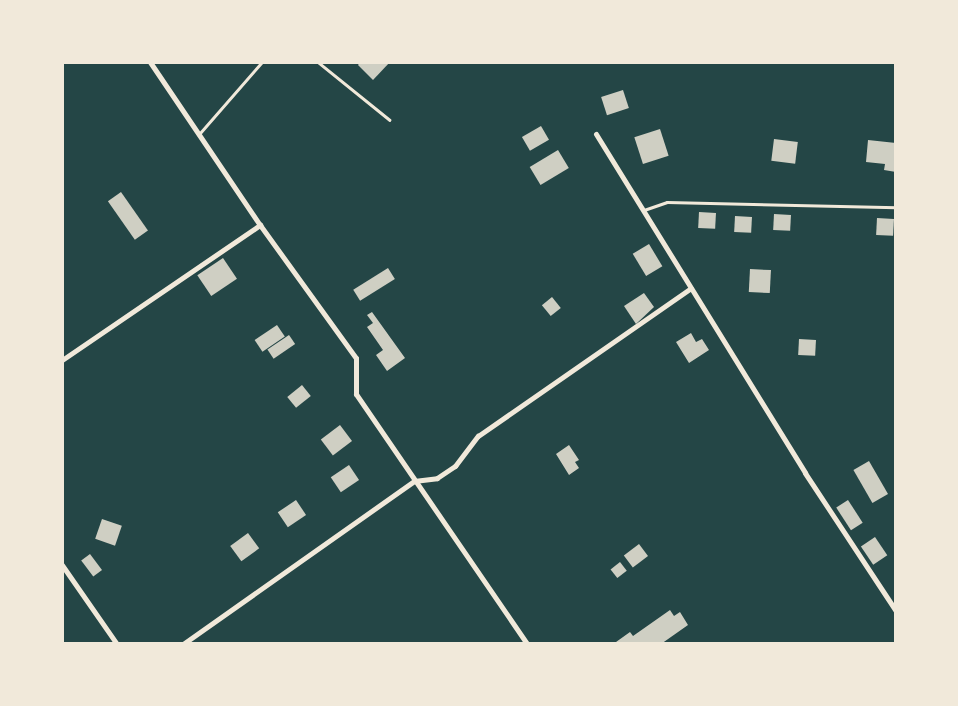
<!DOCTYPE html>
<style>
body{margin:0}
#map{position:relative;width:958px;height:706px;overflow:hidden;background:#0f3d3e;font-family:"PT Sans Narrow",sans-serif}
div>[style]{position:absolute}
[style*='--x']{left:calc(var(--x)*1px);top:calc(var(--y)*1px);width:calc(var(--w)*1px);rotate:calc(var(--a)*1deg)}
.green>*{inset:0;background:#244646;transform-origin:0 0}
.building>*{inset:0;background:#cfcfc3;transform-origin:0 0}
.service>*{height:2.5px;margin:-1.25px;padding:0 1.25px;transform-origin:1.25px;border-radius:1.25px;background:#f1e9da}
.minor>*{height:5px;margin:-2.5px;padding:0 2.5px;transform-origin:2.5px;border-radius:2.5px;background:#f1e9da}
span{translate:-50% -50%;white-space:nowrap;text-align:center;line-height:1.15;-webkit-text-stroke:4px #f1e9da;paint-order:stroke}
.frame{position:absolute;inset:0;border:64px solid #f1e9da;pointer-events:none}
</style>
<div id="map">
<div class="green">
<i style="left:62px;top:63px;width:833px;height:580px"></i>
</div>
<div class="building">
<i style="clip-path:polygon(360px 62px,390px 62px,373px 80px,358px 65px)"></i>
<i style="left:623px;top:90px;width:19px;height:23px;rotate:72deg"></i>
<i style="left:541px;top:126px;width:16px;height:22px;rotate:60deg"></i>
<i style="left:660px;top:129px;width:28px;height:27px;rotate:72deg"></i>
<i style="left:774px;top:139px;width:24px;height:22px;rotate:7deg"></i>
<i style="clip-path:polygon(868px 140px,896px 143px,896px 172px,884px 170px,885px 164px,866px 162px)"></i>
<i style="left:558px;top:150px;width:21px;height:33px;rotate:59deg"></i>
<i style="left:121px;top:192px;width:47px;height:16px;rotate:55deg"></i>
<i style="left:699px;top:212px;width:17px;height:16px;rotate:3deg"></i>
<i style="left:774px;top:214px;width:17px;height:16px;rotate:3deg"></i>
<i style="left:735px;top:216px;width:17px;height:16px;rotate:3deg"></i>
<i style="left:877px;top:218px;width:17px;height:17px;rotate:3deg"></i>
<i style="left:649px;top:244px;width:26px;height:19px;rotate:59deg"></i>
<i style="left:223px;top:258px;width:25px;height:31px;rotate:56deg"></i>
<i style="left:388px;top:268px;width:13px;height:41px;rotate:58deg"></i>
<i style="left:750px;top:269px;width:21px;height:23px;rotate:3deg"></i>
<i style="clip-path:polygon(644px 293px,654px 307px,636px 324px,624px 306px)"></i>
<i style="left:552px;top:297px;width:14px;height:13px;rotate:51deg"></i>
<i style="clip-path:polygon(372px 312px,405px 358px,387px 371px,376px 355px,383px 350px,367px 327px,373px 323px,367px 315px)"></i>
<i style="left:277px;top:325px;width:14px;height:27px;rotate:56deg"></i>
<i style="clip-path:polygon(691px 333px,696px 342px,702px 339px,709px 350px,689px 363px,676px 342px)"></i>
<i style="left:289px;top:335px;width:11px;height:26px;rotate:56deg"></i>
<i style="left:799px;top:339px;width:17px;height:16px;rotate:3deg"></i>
<i style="left:302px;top:385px;width:14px;height:19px;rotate:51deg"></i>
<i style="left:340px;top:425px;width:20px;height:24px;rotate:53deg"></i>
<i style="clip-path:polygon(569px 445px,579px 460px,575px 462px,579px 468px,569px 475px,556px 454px)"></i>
<i style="left:869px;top:461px;width:38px;height:18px;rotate:60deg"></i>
<i style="left:349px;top:465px;width:18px;height:22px;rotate:56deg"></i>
<i style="left:296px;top:500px;width:18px;height:22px;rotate:56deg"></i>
<i style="left:848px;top:500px;width:27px;height:14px;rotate:57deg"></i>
<i style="left:102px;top:519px;width:21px;height:21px;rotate:19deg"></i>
<i style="left:248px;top:533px;width:19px;height:22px;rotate:54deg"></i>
<i style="left:875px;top:537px;width:22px;height:17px;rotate:56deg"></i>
<i style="left:639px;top:544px;width:15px;height:19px;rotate:53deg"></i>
<i style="left:90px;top:554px;width:20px;height:11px;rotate:53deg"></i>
<i style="left:620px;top:562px;width:11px;height:12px;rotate:52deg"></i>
<i style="clip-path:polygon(670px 610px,674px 616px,680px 612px,688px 625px,661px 644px,616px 642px,630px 632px,633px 636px)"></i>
</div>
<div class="service">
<i style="--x:318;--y:62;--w:92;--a:38.9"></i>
<i style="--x:200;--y:133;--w:94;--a:-48.9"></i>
<i style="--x:644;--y:210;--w:24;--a:-19"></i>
<i style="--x:667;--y:202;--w:229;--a:1.3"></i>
</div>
<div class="minor">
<i style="--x:150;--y:62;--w:197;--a:56"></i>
<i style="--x:260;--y:225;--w:164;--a:54.2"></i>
<i style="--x:356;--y:358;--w:36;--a:90"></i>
<i style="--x:356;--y:394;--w:303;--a:55.6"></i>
<i style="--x:596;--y:134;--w:398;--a:58.3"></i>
<i style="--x:805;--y:473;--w:165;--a:56.6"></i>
<i style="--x:62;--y:360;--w:240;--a:-34.3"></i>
<i style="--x:62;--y:565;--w:96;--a:55.2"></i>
<i style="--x:183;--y:644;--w:283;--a:-35.2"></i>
<i style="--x:414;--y:481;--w:23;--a:-7"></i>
<i style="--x:437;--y:478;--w:22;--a:-34"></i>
<i style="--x:455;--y:466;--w:38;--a:-53"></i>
<i style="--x:478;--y:436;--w:259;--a:-34.8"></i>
</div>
<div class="frame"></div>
</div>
